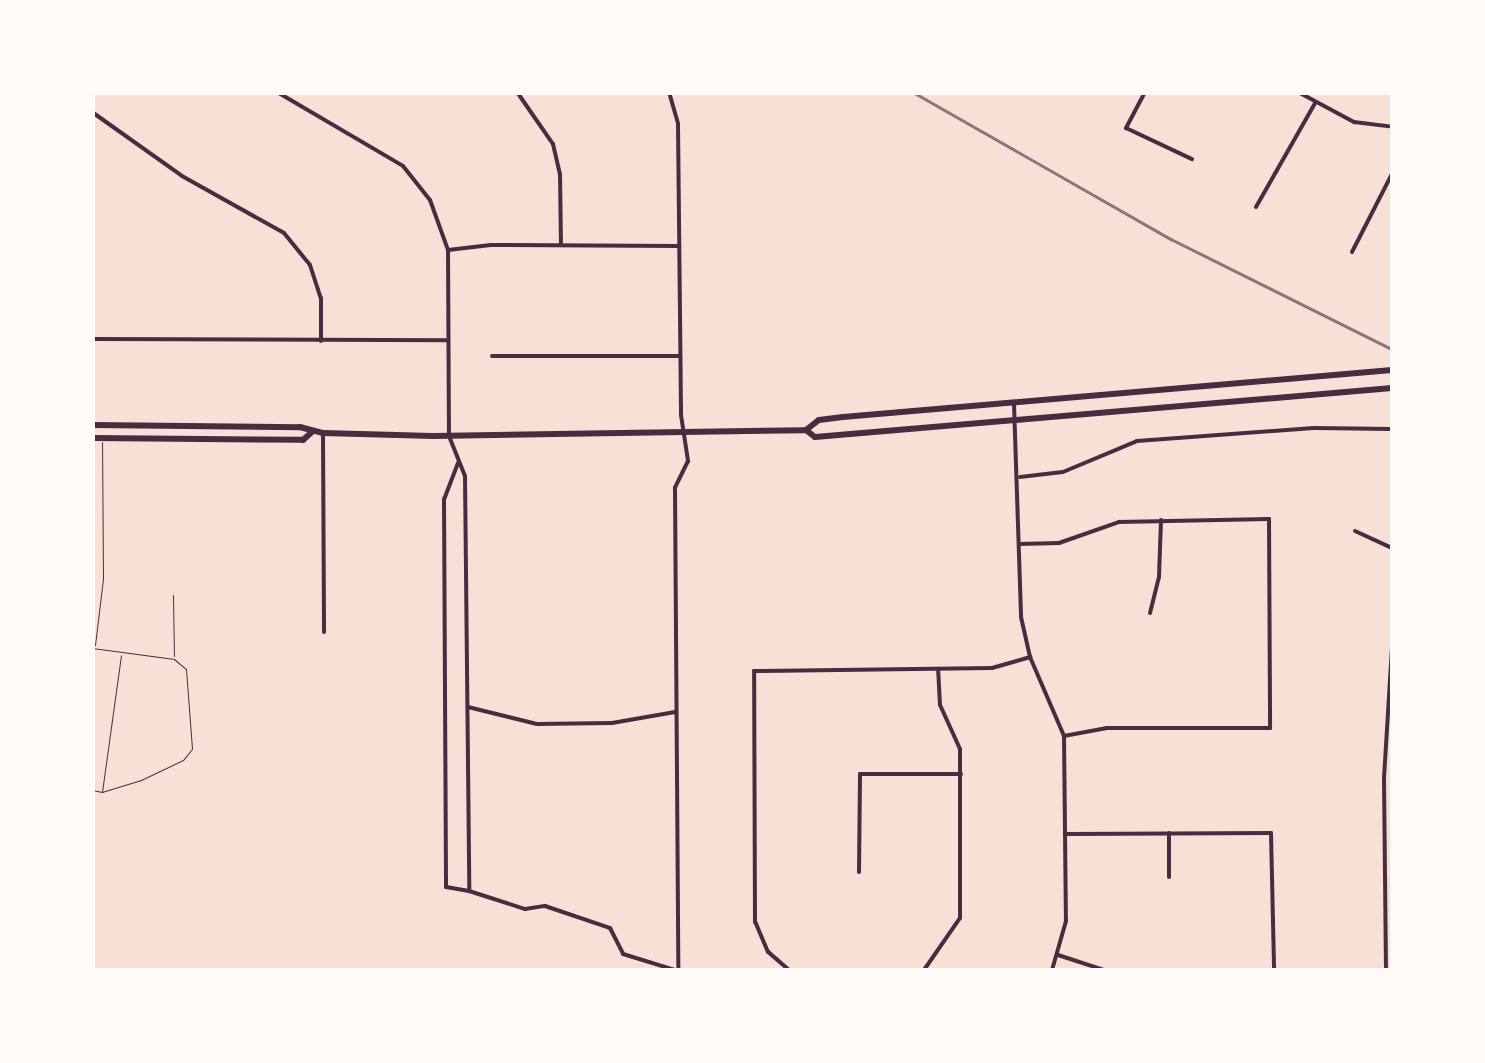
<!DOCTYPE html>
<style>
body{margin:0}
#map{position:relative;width:1485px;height:1063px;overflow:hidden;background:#f7e1d7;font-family:"PT Sans",sans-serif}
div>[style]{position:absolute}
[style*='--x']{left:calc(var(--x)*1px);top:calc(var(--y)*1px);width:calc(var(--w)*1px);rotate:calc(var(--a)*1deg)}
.service>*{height:1px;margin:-0.5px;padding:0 0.5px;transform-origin:0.5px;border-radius:0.5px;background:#4a2c40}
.minor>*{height:4px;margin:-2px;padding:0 2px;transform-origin:2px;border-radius:2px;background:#4a2c40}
.primary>*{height:6px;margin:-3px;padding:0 3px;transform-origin:3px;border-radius:3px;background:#4a2c40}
.rail>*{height:2.5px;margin:-1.25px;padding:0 1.25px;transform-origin:1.25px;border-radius:1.25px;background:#8f747c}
span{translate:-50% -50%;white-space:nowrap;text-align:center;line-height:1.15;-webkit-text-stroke:10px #fffaf5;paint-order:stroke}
.frame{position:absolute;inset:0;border:95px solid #fffaf5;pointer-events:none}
</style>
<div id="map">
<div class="service">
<i style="--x:173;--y:595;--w:61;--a:89.1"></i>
<i style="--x:95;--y:645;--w:66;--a:-83.1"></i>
<i style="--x:103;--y:579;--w:137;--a:-90.4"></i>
<i style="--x:92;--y:648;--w:83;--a:7.6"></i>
<i style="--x:174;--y:659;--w:16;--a:40"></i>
<i style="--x:186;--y:669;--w:80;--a:85.7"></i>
<i style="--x:192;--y:749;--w:14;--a:129"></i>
<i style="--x:183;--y:760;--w:47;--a:154.5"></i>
<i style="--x:141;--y:780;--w:41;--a:162.9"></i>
<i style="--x:102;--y:792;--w:10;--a:-169"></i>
<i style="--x:102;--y:792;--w:138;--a:-82.1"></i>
</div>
<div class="minor">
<i style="--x:277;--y:92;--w:146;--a:30.4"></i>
<i style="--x:403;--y:166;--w:43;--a:51.5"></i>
<i style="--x:430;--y:200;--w:53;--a:70.2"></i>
<i style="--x:448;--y:250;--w:186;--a:89.7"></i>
<i style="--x:449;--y:436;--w:43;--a:68.2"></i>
<i style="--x:465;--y:476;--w:415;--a:89.4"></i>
<i style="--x:469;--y:891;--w:59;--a:17.8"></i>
<i style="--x:525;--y:909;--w:20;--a:-9"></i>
<i style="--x:545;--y:906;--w:69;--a:18.7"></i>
<i style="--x:610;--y:928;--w:29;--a:63"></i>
<i style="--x:623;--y:954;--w:54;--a:17.1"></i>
<i style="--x:517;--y:92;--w:63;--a:55.3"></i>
<i style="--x:553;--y:144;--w:31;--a:77"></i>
<i style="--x:560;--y:174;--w:71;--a:89.2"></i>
<i style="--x:669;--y:92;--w:33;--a:74"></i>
<i style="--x:678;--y:124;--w:291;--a:89.4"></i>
<i style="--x:681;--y:415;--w:47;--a:81.3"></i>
<i style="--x:688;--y:461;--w:30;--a:116"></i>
<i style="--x:675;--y:488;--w:482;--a:89.6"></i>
<i style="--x:1145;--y:92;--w:41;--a:117.8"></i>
<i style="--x:1126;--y:128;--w:73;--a:25.2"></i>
<i style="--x:1298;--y:92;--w:64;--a:28.2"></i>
<i style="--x:1354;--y:122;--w:38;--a:7"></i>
<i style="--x:92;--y:112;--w:110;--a:35.4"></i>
<i style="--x:182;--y:176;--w:117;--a:29.2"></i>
<i style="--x:284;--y:233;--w:41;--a:50.9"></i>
<i style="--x:310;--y:265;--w:35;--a:72"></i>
<i style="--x:321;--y:298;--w:43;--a:90"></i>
<i style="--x:1256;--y:207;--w:120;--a:-60.4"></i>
<i style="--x:448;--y:250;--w:43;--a:-6.6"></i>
<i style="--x:491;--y:245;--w:187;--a:0.3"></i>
<i style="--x:1352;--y:252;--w:88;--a:-62.9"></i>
<i style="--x:92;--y:339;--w:356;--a:0.2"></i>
<i style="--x:492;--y:356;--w:188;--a:0"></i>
<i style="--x:1014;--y:404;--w:213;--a:88.1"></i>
<i style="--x:1021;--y:617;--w:41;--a:77.3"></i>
<i style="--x:1030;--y:657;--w:86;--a:66.7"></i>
<i style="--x:1064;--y:736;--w:185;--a:89.4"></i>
<i style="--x:1066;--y:921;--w:51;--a:105.9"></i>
<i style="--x:323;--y:433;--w:199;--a:89.7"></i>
<i style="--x:458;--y:463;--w:39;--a:111"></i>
<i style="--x:444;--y:499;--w:388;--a:89.7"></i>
<i style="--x:446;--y:887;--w:22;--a:10"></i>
<i style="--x:1020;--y:477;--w:43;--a:-6.6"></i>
<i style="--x:1063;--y:472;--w:80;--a:-22.7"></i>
<i style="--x:1137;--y:441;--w:177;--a:-4.2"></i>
<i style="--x:1314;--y:428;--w:78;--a:0.7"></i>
<i style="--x:1355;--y:531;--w:41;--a:24.7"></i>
<i style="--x:1019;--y:544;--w:40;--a:-1.4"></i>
<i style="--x:1059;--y:543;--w:64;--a:-19.3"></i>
<i style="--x:1119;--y:522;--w:150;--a:-1.1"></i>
<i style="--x:1269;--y:519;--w:209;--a:89.7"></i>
<i style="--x:1270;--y:728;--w:163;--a:180"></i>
<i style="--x:1107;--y:728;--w:44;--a:169.5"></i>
<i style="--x:1150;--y:613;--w:37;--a:-76"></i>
<i style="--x:1159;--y:577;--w:57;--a:-88"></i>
<i style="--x:468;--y:707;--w:71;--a:13.8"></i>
<i style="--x:537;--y:724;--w:75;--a:-0.8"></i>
<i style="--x:612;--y:723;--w:64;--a:-9.9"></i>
<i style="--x:1169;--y:833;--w:44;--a:90"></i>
<i style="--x:1066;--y:834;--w:205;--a:-0.3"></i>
<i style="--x:1271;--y:833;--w:137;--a:88.7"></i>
<i style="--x:859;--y:872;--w:98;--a:-89.4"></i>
<i style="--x:860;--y:774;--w:101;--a:0"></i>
<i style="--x:1058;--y:955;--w:48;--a:18.1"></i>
<i style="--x:789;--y:970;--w:28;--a:-139"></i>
<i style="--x:768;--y:952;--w:33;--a:-113"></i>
<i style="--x:755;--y:922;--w:251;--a:-90.2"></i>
<i style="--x:754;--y:671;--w:238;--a:-0.7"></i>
<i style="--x:992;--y:668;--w:40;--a:-16"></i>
<i style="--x:924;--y:970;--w:63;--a:-55.3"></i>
<i style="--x:960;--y:918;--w:169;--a:-90"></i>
<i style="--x:960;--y:749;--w:48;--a:-114.4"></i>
<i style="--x:940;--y:705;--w:36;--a:-93"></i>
<i style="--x:1386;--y:970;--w:192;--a:-90.6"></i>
<i style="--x:1384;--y:778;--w:130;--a:-86.5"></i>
</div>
<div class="primary">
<i style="--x:92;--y:425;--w:208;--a:0.6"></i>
<i style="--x:300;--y:427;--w:24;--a:15"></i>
<i style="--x:323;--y:433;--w:110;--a:1.6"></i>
<i style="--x:433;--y:436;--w:373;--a:-0.9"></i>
<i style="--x:806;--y:430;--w:11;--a:38"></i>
<i style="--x:815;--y:437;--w:579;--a:-4.85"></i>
<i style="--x:806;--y:430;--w:16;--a:-38"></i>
<i style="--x:819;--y:420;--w:24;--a:-7"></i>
<i style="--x:843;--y:417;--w:551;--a:-4.89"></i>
<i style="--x:92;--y:438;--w:211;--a:0.5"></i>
<i style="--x:303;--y:440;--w:12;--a:-42"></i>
</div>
<div class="rail">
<i style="--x:913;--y:92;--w:297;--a:29.7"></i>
<i style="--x:1171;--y:239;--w:247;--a:26.5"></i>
</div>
<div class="frame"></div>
</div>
